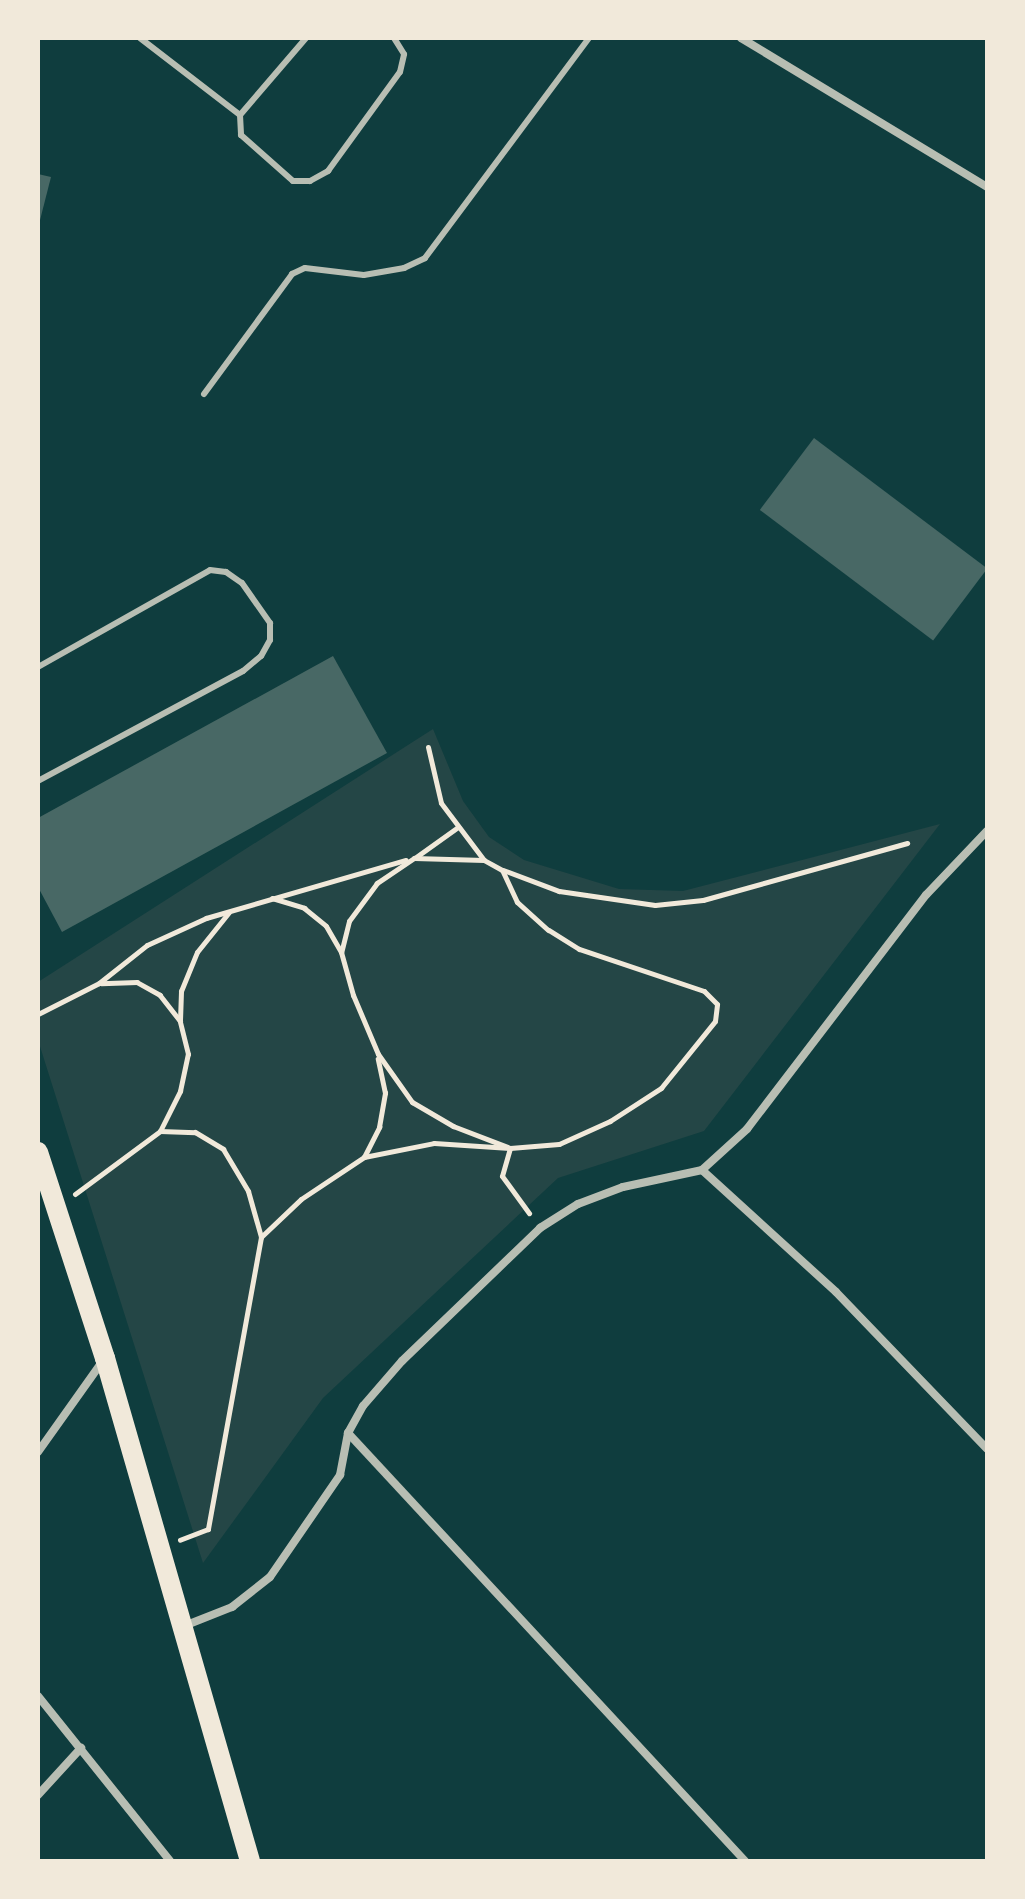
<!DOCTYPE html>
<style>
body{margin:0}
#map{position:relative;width:1025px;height:1899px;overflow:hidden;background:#0f3d3e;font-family:"Archivo Narrow",sans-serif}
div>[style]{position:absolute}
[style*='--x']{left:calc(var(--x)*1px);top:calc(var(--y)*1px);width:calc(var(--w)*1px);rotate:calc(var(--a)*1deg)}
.green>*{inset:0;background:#244646}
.building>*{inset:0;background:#486865;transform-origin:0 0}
.path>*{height:5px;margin:-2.5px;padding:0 2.5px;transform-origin:2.5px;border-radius:2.5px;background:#f1e9da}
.service>*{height:6px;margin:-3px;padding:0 3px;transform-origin:3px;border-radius:3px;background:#b8beb3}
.minor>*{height:8px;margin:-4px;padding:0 4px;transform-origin:4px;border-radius:4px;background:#b8beb3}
.primary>*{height:20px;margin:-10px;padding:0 10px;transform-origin:10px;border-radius:10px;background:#f1e9da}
span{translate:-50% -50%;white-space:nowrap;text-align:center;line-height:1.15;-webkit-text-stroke:6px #f1e9da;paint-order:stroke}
.frame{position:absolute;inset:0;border:40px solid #f1e9da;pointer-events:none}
</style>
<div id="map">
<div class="green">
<i style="clip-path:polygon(433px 729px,463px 801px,489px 837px,524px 860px,619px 889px,683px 891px,940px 824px,704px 1131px,558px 1178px,323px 1398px,203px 1563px,38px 1040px,38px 982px)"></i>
</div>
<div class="building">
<i style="clip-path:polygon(38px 174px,51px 177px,39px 224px,38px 224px)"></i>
<i style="left:814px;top:438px;width:217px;height:90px;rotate:37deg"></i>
<i style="clip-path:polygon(333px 656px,387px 753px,62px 932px,38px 887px,38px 818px)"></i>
</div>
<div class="path">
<i style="--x:428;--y:747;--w:57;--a:76.9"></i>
<i style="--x:441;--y:803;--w:71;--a:53"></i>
<i style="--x:416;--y:857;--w:52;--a:-35.5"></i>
<i style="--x:503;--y:870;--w:60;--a:20.6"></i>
<i style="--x:559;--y:891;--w:97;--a:8.3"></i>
<i style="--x:655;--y:905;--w:48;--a:-5.9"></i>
<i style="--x:703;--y:900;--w:212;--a:-15.6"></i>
<i style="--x:272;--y:898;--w:34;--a:17"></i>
<i style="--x:304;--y:908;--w:28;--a:39"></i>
<i style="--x:326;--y:926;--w:30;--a:60"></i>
<i style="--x:38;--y:1014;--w:68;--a:-26.9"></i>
<i style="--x:99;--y:983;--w:61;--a:-38.4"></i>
<i style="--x:147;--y:945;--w:65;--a:-24.6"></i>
<i style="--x:206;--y:918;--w:208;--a:-16.2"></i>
<i style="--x:180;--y:1020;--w:29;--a:-88"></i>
<i style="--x:181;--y:991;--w:42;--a:-67.7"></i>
<i style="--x:197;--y:952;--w:51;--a:-51.3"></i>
<i style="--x:160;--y:1131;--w:35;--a:2"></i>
<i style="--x:195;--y:1132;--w:33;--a:31"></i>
<i style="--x:223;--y:1149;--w:49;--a:59.2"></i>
<i style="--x:248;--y:1191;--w:48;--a:74.2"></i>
<i style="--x:261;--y:1237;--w:297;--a:100.3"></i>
<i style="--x:208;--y:1529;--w:30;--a:159"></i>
<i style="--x:510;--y:1148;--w:29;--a:106"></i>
<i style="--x:502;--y:1176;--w:46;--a:53.9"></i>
<i style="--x:364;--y:1157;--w:34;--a:-63"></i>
<i style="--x:379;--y:1127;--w:35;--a:-80"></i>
<i style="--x:385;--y:1093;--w:35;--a:-102"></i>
<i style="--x:75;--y:1194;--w:106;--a:-36.5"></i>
<i style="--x:160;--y:1131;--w:45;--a:-63.4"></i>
<i style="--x:180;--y:1091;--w:38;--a:-78"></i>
<i style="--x:188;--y:1054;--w:34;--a:-104"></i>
<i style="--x:180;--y:1021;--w:33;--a:-128"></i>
<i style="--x:160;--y:995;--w:26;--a:-151"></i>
<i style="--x:137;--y:982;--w:36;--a:178"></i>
<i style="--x:261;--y:1237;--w:55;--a:-43.5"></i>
<i style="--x:301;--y:1199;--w:76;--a:-33.7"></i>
<i style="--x:364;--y:1157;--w:71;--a:-11.3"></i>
<i style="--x:434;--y:1143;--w:76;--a:3.8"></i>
<i style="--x:510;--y:1148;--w:49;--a:-4.7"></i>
<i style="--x:559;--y:1144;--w:56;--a:-24.3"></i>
<i style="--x:610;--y:1121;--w:61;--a:-32.9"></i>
<i style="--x:661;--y:1088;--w:86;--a:-51.1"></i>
<i style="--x:715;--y:1021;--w:17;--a:-83"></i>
<i style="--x:717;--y:1004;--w:18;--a:-135"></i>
<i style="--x:704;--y:991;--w:132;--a:-161.4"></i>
<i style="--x:579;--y:949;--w:36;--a:-148"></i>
<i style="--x:548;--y:930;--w:42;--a:-137.9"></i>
<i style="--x:517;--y:902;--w:35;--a:-115"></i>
<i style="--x:502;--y:870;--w:21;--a:-151"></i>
<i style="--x:484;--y:860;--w:70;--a:-178.4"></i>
<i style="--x:414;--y:858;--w:45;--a:146"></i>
<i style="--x:377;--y:883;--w:47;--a:126.4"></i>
<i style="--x:349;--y:921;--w:32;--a:104"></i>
<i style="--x:341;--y:952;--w:45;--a:74.4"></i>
<i style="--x:353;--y:995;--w:64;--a:67"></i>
<i style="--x:378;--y:1054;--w:59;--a:54.7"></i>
<i style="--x:412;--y:1102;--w:48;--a:30.3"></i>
<i style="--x:453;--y:1126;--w:61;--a:21.1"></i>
</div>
<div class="service">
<i style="--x:140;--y:38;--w:126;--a:37.6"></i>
<i style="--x:306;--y:38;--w:101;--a:130.6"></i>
<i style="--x:240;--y:115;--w:20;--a:87"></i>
<i style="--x:241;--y:135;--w:69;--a:41.5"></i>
<i style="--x:293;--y:181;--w:17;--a:0"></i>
<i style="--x:310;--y:181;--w:21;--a:-29"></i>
<i style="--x:328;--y:171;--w:122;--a:-54"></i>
<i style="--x:400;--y:72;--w:18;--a:-77"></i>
<i style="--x:404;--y:54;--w:19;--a:-122"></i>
<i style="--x:204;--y:394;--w:149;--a:-53.7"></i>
<i style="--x:292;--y:274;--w:14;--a:-25"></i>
<i style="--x:305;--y:268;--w:59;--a:6.8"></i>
<i style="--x:364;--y:275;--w:41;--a:-9.9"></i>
<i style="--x:404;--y:268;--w:23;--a:-25"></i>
<i style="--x:425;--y:258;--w:274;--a:-53.3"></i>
<i style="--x:38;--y:667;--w:197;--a:-29.4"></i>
<i style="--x:210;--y:570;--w:16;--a:7"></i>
<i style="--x:226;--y:572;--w:19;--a:35"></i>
<i style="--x:242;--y:583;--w:49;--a:55"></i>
<i style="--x:270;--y:623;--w:17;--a:90"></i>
<i style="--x:270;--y:640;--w:18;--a:119"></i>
<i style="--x:261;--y:656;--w:23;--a:140"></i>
<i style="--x:243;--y:671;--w:233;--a:151.8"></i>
</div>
<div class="minor">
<i style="--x:741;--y:38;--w:288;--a:31.2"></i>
<i style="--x:702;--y:1170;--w:181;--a:42.3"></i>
<i style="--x:836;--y:1292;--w:218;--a:46.1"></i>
<i style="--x:348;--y:1433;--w:584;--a:47.15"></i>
<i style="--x:38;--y:1452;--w:110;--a:-54.6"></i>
<i style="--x:184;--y:1626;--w:52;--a:-21.6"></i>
<i style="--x:232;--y:1607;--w:48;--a:-38.3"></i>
<i style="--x:270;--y:1577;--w:124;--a:-55.5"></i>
<i style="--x:340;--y:1475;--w:43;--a:-79.2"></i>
<i style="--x:348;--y:1433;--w:31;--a:-61"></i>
<i style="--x:363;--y:1406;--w:60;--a:-49.1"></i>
<i style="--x:402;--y:1361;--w:192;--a:-43.9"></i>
<i style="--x:540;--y:1228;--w:45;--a:-32.3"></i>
<i style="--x:578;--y:1204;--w:48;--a:-20.7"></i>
<i style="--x:623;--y:1187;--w:81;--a:-12.1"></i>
<i style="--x:702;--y:1170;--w:61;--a:-42.3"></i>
<i style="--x:747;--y:1129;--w:295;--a:-52.6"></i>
<i style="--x:926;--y:895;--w:88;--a:-46.4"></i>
<i style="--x:38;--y:1696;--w:211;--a:51.3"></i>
<i style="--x:38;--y:1795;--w:64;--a:-47.5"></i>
</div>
<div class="primary">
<i style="--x:38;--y:1152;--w:217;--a:72"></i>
<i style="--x:105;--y:1358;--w:523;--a:73.92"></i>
</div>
<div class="frame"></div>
</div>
